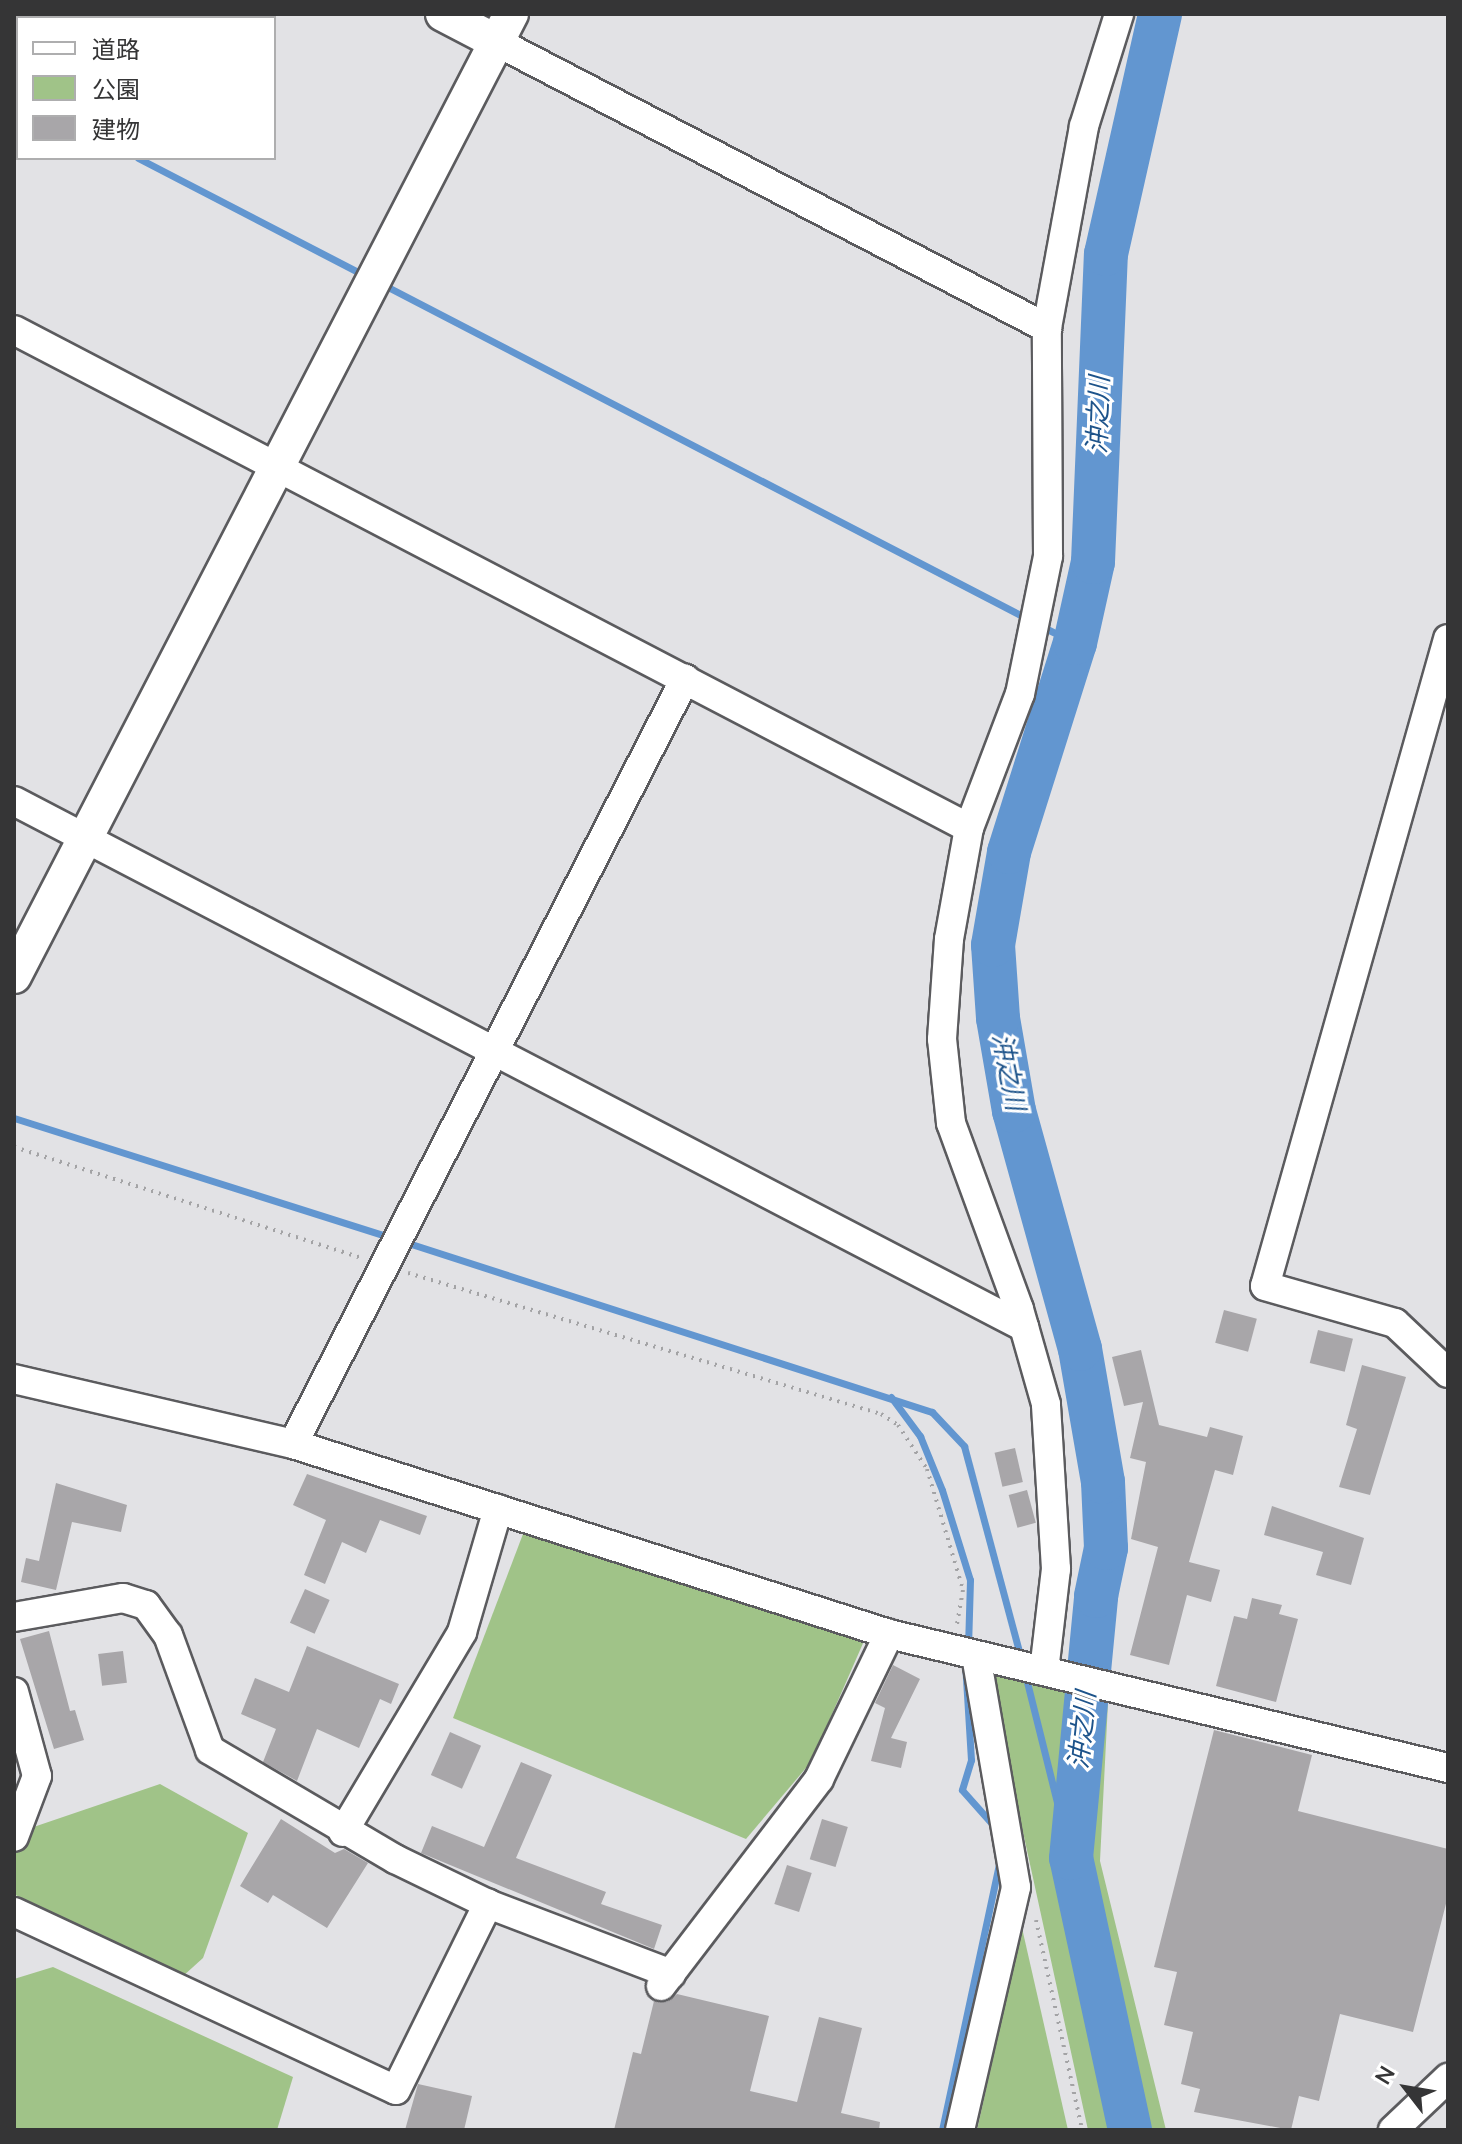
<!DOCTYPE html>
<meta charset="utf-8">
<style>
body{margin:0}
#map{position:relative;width:1462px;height:2144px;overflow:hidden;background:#e2e2e5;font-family:"Nunito Sans","Noto Sans JP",sans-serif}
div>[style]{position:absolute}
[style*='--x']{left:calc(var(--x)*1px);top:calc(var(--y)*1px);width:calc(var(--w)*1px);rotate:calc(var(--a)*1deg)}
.green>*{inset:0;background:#a0c388}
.stream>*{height:7px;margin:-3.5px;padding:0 3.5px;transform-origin:3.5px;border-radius:3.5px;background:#6296d0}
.river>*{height:44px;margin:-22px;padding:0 22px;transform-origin:22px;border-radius:22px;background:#6296d0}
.building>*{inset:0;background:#a8a6a9;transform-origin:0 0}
.path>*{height:4px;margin-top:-2px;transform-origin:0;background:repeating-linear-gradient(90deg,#a3a3a5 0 2px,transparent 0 8px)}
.roads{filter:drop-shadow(2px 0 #5b5b5e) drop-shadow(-2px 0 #5b5b5e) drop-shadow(0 2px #5b5b5e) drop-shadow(0 -2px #5b5b5e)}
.minor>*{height:28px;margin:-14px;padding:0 14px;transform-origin:14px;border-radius:14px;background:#fff}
.tertiary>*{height:34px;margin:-17px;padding:0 17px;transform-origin:17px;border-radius:17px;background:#fff}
span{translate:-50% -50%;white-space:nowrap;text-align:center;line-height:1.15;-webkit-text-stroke:6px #fff;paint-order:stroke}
.water-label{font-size:26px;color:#1d538a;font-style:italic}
.frame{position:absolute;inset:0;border:16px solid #353536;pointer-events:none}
.legend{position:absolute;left:16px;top:16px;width:260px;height:144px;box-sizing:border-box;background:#fff;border:2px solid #aeaeaf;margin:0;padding:10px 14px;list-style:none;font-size:24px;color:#353536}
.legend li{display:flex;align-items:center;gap:16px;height:40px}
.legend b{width:40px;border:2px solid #aeaeaf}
.north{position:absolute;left:1366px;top:2048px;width:80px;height:80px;-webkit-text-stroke:6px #fff;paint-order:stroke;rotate:301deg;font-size:22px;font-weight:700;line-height:32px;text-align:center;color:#353536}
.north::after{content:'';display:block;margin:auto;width:28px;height:36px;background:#353536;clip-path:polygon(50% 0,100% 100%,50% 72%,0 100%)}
</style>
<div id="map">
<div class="green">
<i style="clip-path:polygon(523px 1534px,864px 1641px,811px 1762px,746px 1839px,453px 1718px)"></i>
<i style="clip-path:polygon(987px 1667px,1108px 1703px,1100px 1861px,1166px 2130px,1088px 2130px)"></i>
<i style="clip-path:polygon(160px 1784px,248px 1833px,203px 1958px,172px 1986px,14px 1894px,16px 1833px)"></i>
<i style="clip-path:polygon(1022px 1928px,1068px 2130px,977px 2130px)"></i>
<i style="clip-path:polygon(53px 1967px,293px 2077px,277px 2130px,14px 2130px,14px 1979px)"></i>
</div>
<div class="stream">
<i style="--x:14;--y:94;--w:4;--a:27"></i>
<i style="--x:138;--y:158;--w:254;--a:27.4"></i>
<i style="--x:382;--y:284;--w:728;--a:27.41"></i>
<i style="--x:1039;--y:625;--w:40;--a:26.6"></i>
<i style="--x:14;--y:1118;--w:394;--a:17.6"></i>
<i style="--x:405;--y:1242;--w:554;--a:17.88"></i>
<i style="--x:932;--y:1412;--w:47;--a:46.7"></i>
<i style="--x:964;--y:1446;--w:220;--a:75"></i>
<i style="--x:891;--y:1397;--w:49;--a:53.4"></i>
<i style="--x:920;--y:1436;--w:58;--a:67.8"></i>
<i style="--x:942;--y:1490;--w:94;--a:72.7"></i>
<i style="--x:970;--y:1580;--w:66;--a:91.7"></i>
<i style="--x:965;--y:1662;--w:98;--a:86.5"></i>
<i style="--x:971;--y:1760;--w:31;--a:107"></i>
<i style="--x:962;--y:1790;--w:50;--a:48.3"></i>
<i style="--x:1025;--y:1674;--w:190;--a:76"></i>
<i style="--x:942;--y:2130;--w:273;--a:-77.9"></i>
</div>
<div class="river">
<i style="--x:1130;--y:2130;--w:278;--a:-102.2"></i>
<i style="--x:1071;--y:1858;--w:263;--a:-84.5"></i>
<i style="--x:1096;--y:1596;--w:49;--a:-78.2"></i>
<i style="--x:1106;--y:1548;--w:66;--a:-92.6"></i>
<i style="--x:1103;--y:1482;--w:135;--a:-99.8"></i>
<i style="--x:1080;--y:1349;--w:247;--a:-105.5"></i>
<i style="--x:1014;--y:1111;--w:94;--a:-99.8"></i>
<i style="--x:998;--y:1018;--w:73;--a:-93.9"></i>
<i style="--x:993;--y:945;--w:94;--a:-80.2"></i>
<i style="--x:1009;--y:852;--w:219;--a:-72.5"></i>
<i style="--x:1075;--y:643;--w:83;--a:-77.5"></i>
<i style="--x:1093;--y:562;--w:308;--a:-87.6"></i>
<i style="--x:1106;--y:254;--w:246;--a:-77.3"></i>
</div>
<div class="building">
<i style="left:1224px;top:1310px;width:34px;height:34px;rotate:15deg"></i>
<i style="left:1318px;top:1330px;width:36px;height:34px;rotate:14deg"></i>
<i style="clip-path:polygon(1141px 1350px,1159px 1425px,1207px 1437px,1210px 1427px,1243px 1436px,1233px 1475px,1215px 1470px,1189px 1562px,1220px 1570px,1211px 1602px,1187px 1595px,1169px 1665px,1130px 1655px,1158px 1547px,1131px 1539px,1146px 1462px,1130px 1458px,1143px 1402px,1124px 1406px,1112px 1357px)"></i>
<i style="clip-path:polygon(1362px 1365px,1406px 1377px,1370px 1495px,1339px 1487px,1357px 1429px,1346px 1425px)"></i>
<i style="left:1015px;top:1448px;width:35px;height:21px;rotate:77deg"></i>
<i style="clip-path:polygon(307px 1474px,427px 1516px,420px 1535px,380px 1520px,366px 1553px,342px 1542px,325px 1584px,304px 1575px,326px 1520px,293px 1505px)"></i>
<i style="clip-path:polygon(56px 1483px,127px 1505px,121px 1532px,72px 1522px,56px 1590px,21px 1582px,26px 1558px,39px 1561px)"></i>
<i style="left:1027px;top:1490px;width:34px;height:19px;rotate:75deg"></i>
<i style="clip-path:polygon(1272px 1506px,1364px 1538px,1351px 1585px,1316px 1575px,1323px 1552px,1264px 1535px)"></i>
<i style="left:305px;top:1589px;width:27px;height:37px;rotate:24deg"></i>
<i style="clip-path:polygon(1252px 1598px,1282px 1605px,1279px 1614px,1298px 1619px,1276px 1702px,1216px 1686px,1234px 1616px,1247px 1619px)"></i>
<i style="clip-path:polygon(49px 1631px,70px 1711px,75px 1710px,84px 1740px,54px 1749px,20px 1639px)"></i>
<i style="clip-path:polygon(307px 1646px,399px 1684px,391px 1704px,380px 1699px,359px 1748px,317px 1729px,297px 1781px,263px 1762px,276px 1729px,241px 1714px,255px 1678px,289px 1692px)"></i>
<i style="left:123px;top:1651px;width:32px;height:25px;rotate:83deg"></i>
<i style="clip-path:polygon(893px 1665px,920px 1679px,891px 1738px,907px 1742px,901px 1768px,871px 1761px,885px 1708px,875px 1703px)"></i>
<i style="clip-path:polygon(1214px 1730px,1312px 1755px,1298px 1811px,1448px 1849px,1448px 1896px,1413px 2032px,1340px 2014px,1319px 2101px,1299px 2096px,1291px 2130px,1194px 2112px,1200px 2089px,1181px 2084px,1193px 2032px,1164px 2025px,1177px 1972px,1154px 1967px)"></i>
<i style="left:450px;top:1732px;width:34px;height:47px;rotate:24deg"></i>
<i style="clip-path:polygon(521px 1762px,552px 1775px,516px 1858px,606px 1892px,601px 1904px,662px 1925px,654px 1949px,421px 1853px,432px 1826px,484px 1847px)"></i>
<i style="clip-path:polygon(281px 1819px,335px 1853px,344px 1849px,368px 1863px,327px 1928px,273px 1895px,268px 1903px,240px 1886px)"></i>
<i style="left:822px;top:1819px;width:27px;height:42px;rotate:17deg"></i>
<i style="left:787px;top:1865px;width:26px;height:41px;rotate:18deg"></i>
<i style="clip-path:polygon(677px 1994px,769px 2016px,750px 2091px,797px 2102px,819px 2017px,862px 2028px,841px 2113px,880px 2122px,879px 2130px,614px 2130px,633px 2052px,641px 2054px,654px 2001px,667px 2002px)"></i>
<i style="clip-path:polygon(418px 2084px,472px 2096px,464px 2130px,405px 2130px)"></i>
</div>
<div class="path">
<i style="--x:14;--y:1147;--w:365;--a:17.7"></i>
<i style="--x:408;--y:1273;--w:494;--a:16.6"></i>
<i style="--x:881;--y:1414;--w:20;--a:33"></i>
<i style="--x:898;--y:1425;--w:53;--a:56.6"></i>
<i style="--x:927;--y:1469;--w:126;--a:73.4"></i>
<i style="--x:963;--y:1590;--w:35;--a:100"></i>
<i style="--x:1036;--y:1920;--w:215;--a:77.6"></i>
</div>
<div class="roads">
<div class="minor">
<i style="--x:497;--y:42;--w:620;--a:27.47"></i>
<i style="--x:14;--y:330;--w:1077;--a:27.54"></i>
<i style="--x:1448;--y:639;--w:672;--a:105.79"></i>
<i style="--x:1265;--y:1286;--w:135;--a:15.9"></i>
<i style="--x:1395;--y:1323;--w:73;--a:43.3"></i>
<i style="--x:14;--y:801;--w:1139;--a:27.51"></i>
<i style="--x:14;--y:1379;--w:286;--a:13.1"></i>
<i style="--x:293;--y:1444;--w:626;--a:17.68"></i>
<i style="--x:889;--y:1634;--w:575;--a:13.48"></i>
<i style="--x:293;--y:1444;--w:860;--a:-62.87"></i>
<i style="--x:14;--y:1617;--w:111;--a:-9.9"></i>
<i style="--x:123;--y:1598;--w:24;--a:17"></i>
<i style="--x:146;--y:1605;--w:37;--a:54"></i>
<i style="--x:168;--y:1635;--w:122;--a:69.9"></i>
<i style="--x:210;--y:1750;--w:215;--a:30.5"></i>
<i style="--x:395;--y:1859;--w:103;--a:25.8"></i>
<i style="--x:488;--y:1904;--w:196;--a:20.9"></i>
<i style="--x:1044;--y:1671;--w:103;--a:-83.3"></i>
<i style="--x:1056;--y:1569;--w:165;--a:-93.5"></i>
<i style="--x:1046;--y:1404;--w:99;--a:-105.9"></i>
<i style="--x:1019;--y:1309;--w:198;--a:-110.1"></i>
<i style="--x:951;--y:1123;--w:84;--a:-96.1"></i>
<i style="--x:942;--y:1039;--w:100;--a:-86"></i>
<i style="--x:949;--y:939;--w:113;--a:-79.8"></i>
<i style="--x:969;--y:828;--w:143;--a:-69.2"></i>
<i style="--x:1020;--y:694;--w:141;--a:-78.5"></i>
<i style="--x:1048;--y:556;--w:228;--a:-90.3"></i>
<i style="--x:1047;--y:328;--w:205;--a:-79.6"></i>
<i style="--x:1084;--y:126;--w:117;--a:-72.6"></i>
<i style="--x:14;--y:1692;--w:87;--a:74.7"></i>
<i style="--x:37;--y:1776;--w:65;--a:110.7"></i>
<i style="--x:343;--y:1832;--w:233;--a:-59.2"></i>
<i style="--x:462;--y:1632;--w:128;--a:-73.7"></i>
<i style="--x:14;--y:1912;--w:421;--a:25"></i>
<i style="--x:396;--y:2090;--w:208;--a:-63.7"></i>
<i style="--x:661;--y:1986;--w:260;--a:-52.6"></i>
<i style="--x:819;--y:1779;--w:161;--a:-64.2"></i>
<i style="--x:960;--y:2130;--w:249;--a:-77"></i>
<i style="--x:1016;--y:1887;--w:235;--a:-99.8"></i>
<i style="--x:1393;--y:2130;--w:76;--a:-43.4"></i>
</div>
<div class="tertiary">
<i style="--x:443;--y:14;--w:61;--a:27.4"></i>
<i style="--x:14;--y:976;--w:1083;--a:-62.68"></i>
</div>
</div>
<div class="water-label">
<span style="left:1099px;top:415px;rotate:-88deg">沖之川</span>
<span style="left:1008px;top:1072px;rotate:79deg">沖之川</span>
<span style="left:1083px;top:1730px;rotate:-84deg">沖之川</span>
</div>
<div class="frame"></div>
<ul class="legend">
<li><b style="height:10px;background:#fff"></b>道路</li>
<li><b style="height:22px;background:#a0c388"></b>公園</li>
<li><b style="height:22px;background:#a8a6a9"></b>建物</li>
</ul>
<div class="north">N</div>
</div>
